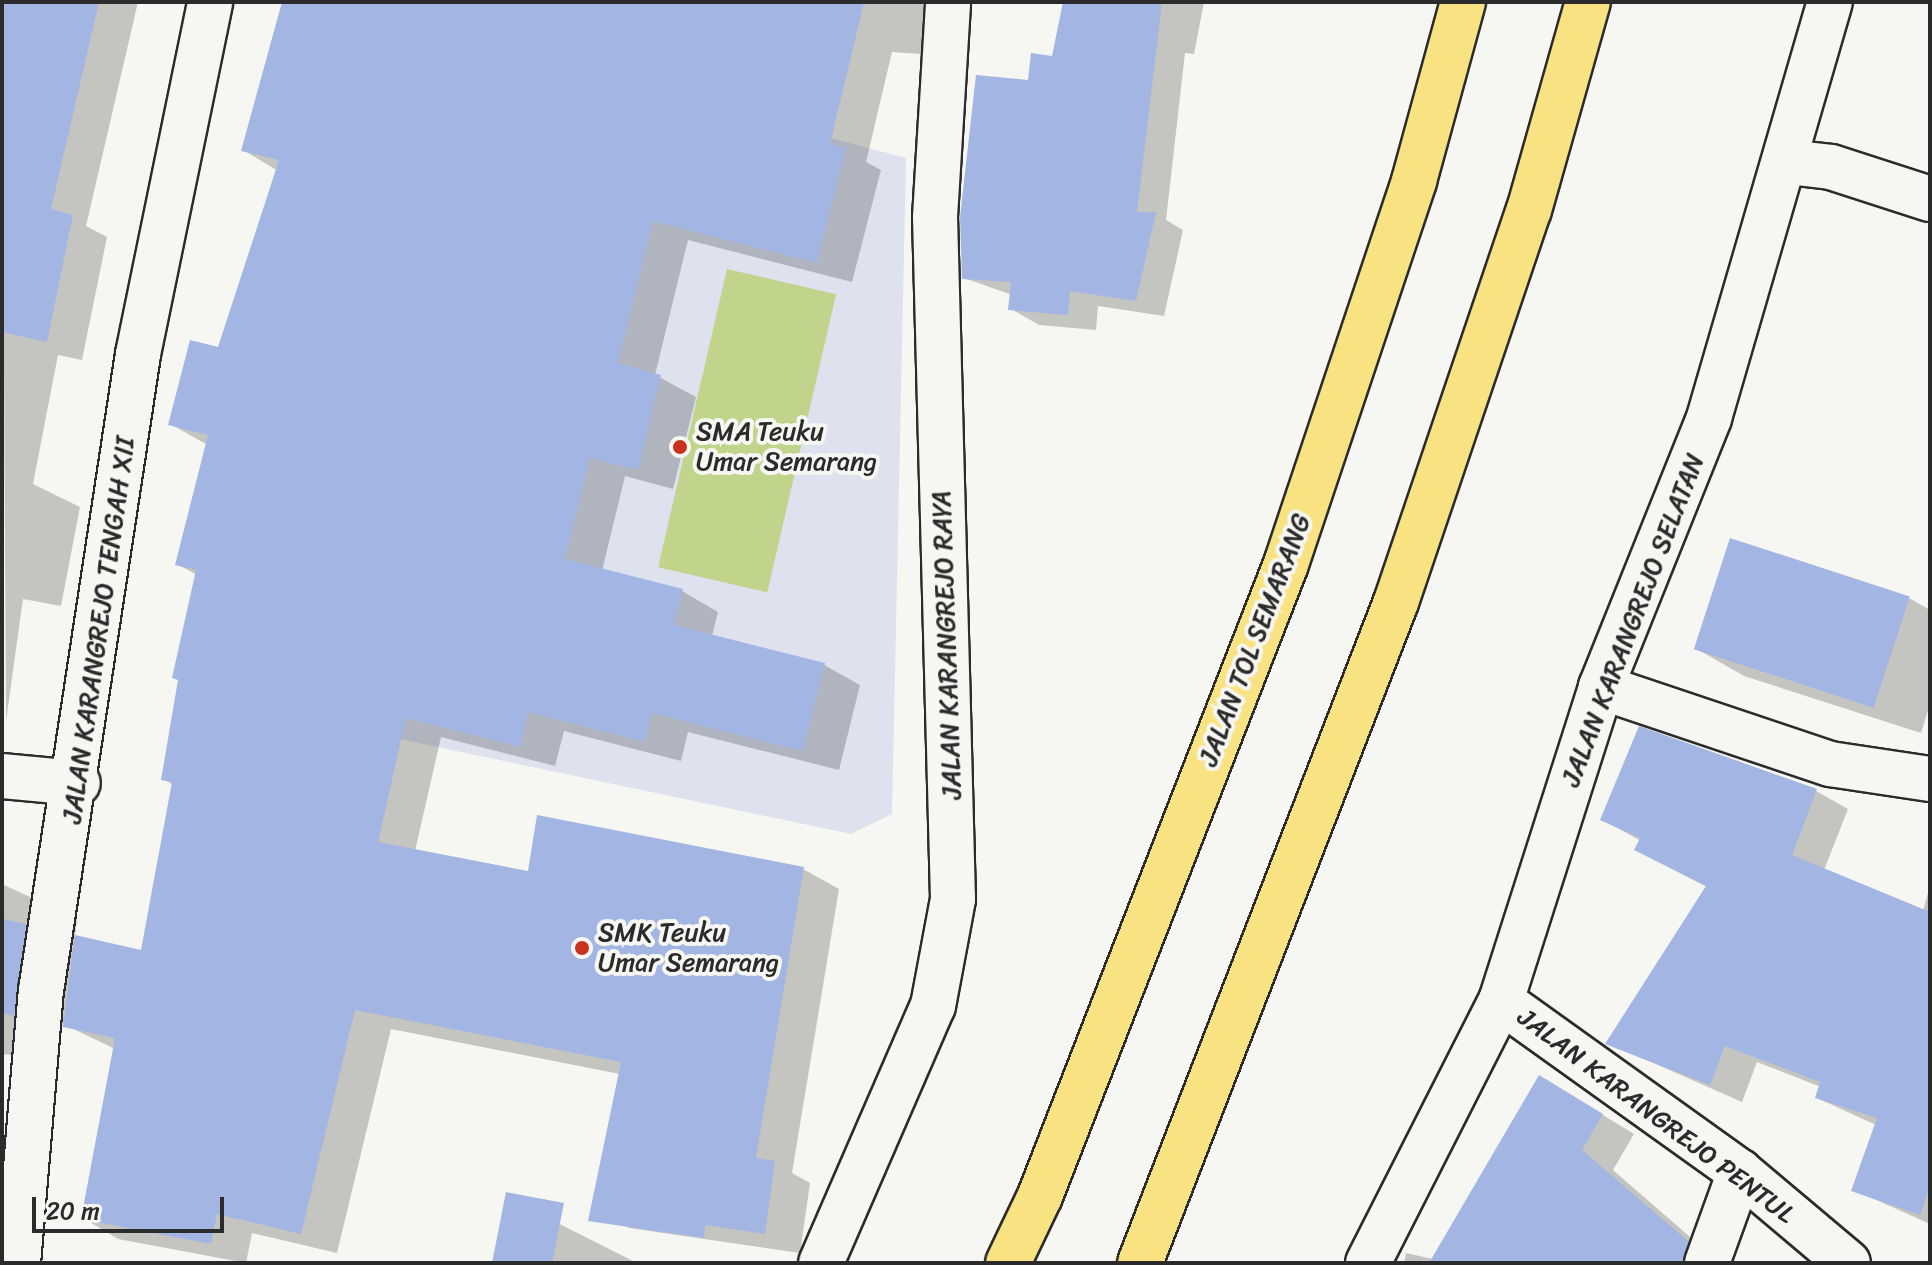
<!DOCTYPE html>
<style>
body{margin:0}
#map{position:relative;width:1932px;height:1265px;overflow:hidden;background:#f6f6f2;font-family:Sriracha,sans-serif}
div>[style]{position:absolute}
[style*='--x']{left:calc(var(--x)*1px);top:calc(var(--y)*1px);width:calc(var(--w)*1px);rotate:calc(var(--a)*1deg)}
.built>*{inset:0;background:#dde2ee}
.green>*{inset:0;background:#c0d58b;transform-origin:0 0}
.shadow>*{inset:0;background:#0003}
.building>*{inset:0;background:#a2b5e3;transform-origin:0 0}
.roads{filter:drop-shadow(2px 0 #2b2b2b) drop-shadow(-2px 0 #2b2b2b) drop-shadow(0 2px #2b2b2b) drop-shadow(0 -2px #2b2b2b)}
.minor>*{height:44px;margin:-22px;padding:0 22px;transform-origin:22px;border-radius:22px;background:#f6f6f2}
.secondary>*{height:44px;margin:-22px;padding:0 22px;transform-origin:22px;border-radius:22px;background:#f6f6f2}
.motorway>*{height:44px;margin:-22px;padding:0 22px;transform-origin:22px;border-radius:22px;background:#f8e281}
.dots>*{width:22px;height:22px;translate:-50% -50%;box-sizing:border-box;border:4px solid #f6f6f2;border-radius:50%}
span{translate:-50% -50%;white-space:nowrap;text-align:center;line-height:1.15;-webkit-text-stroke:8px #f6f6f2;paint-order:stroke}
.poi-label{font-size:26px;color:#2b2b2b}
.left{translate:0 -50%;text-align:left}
.street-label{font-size:26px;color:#2b2b2b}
.frame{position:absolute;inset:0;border:4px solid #2b2b2b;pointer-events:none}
.scale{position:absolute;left:32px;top:1197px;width:192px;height:36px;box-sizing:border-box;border:4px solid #2b2b2b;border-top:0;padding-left:10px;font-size:24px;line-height:28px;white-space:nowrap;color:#2b2b2b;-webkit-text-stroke:6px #f6f6f2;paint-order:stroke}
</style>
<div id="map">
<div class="built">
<i style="clip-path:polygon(559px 65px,906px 158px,892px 814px,851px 834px,385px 736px)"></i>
</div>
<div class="green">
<i style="left:727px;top:269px;width:112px;height:306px;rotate:13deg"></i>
</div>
<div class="shadow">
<i style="clip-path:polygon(2px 2px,138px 2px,86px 226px,107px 237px,82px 360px,58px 355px,33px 484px,80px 507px,61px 606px,23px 599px,6px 721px)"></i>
<i style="clip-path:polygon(285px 2px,924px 2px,921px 54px,892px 52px,866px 162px,881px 170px,852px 282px,688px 240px,655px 375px,696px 397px,673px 489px,625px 476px,602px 571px,682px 591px,718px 612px,712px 636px,824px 665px,860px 685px,839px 770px,688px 732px,681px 761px,564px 731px,555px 766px,441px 737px,415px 851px,530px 873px,803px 869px,839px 889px,792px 1173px,810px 1183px,800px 1253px,629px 1228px,593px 1207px,620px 1074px,391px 1029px,337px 1253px,252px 1233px,246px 1263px,118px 1239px,83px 1218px,115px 1049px,63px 1024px,60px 1041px,45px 1038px,39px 1058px,2px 1054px,2px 884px,77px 919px,75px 937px,143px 953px,173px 785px,163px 779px,197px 575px,177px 564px,206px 444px,170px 424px,220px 350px,278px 171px,243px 150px)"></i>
<i style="clip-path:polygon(1065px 2px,1204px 2px,1194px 54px,1185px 53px,1166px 220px,1183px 230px,1164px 316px,1098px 306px,1096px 330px,1039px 325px,1011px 309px,1012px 295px,964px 278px,1029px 82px,1053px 58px)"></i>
<i style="clip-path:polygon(1909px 598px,1930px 610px,1930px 704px,1921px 733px,1744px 676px,1697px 649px)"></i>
<i style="clip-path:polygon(1816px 791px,1848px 809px,1824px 870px,1923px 911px,1930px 885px,1930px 1224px,1854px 1190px,1876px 1125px,1817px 1098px,1821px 1087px,1757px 1062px,1742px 1102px,1608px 1043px,1707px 887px,1636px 850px,1641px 841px,1603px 820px)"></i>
<i style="clip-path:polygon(1572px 1096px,1634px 1134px,1613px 1170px,1720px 1263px,1404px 1263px,1406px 1253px,1433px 1259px)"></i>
<i style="clip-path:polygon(506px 1197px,637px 1263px,493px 1263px)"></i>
</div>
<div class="building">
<i style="clip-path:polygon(2px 2px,99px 2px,51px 209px,73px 215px,47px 342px,2px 332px)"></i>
<i style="clip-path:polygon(282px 2px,864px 2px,830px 144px,846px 148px,817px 263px,653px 221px,618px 363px,661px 375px,638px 470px,590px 458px,565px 559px,683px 589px,674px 625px,825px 663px,803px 751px,652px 713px,645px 742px,528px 712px,520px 747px,406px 718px,378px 842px,528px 871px,537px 815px,804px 867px,756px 1158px,775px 1161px,765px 1234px,705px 1225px,704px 1238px,588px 1221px,621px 1062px,355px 1010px,301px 1234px,217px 1214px,211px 1244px,81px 1219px,115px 1038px,63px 1027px,75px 935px,141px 950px,172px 782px,161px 780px,178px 680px,172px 678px,196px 570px,175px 565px,208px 435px,168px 425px,190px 340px,218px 347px,279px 160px,241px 151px)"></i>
<i style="clip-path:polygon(1063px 2px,1162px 2px,1137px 212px,1156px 212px,1136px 301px,1070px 291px,1068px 315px,1008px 310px,1011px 282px,962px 279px,960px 217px,976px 75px,1028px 80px,1031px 53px,1052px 56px)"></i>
<i style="left:1730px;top:538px;width:189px;height:117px;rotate:18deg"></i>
<i style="clip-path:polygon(1639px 726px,1817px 789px,1792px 855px,1930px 912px,1930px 1186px,1920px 1215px,1851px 1191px,1877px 1118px,1815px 1098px,1820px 1082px,1725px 1046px,1710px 1085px,1605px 1044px,1706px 886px,1634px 850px,1640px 838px,1600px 820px)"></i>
<i style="clip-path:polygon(2px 919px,26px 924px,14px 1016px,2px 1013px)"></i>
<i style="clip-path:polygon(1539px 1075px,1603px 1114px,1582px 1150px,1688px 1241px,1683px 1263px,1429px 1263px)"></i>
<i style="clip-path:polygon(506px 1192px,564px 1203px,552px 1263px,492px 1263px)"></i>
</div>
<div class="roads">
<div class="minor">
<i style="--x:1788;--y:162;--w:43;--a:6.6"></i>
<i style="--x:1831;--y:167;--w:104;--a:17.9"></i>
<i style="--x:1601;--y:687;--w:242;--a:18.6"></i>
<i style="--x:1830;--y:764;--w:101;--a:8.5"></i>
<i style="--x:2;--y:776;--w:76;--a:5.3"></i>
<i style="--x:1501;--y:1001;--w:294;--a:35.6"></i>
<i style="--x:1740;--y:1172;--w:141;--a:40.1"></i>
<i style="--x:18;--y:1263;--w:273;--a:-85.2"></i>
<i style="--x:41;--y:991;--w:644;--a:-81.34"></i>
<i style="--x:138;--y:354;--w:359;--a:-78.4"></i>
<i style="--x:1368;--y:1263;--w:294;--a:-63.1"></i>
<i style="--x:1501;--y:1001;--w:330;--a:-72.3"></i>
<i style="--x:1601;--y:687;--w:290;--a:-68.1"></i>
<i style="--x:1709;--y:418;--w:433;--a:-73.8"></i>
<i style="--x:1707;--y:1263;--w:97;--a:-70.1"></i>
</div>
<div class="secondary">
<i style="--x:821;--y:1263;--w:280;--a:-66.5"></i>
<i style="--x:933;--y:1006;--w:109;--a:-79.4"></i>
<i style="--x:953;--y:899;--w:682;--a:-91.51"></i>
<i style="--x:935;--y:217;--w:215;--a:-86.5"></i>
</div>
<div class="motorway">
<i style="--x:1008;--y:1263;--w:74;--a:-64.5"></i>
<i style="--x:1040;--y:1196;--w:678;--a:-68.73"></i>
<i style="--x:1286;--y:564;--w:404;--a:-71.5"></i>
<i style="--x:1414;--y:181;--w:186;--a:-74.7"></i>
<i style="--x:1140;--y:1263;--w:709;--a:-68.83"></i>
<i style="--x:1396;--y:602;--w:414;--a:-71.3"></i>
<i style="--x:1529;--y:210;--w:216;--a:-74.2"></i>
</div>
</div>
<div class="dots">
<i style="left:680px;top:447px;background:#c8321e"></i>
<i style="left:582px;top:948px;background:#c8321e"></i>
</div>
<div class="poi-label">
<span class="left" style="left:696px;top:447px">SMA Teuku<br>Umar Semarang</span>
<span class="left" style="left:598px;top:948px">SMK Teuku<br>Umar Semarang</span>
</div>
<div class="street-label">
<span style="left:1633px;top:620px;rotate:-69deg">JALAN KARANGREJO SELATAN</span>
<span style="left:99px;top:630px;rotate:-82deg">JALAN KARANGREJO TENGAH XII</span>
<span style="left:1255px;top:640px;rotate:-69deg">JALAN TOL SEMARANG</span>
<span style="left:947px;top:645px;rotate:-92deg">JALAN KARANGREJO RAYA</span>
<span style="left:1656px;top:1116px;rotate:37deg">JALAN KARANGREJO PENTUL</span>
</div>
<div class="frame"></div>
<div class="scale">20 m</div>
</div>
